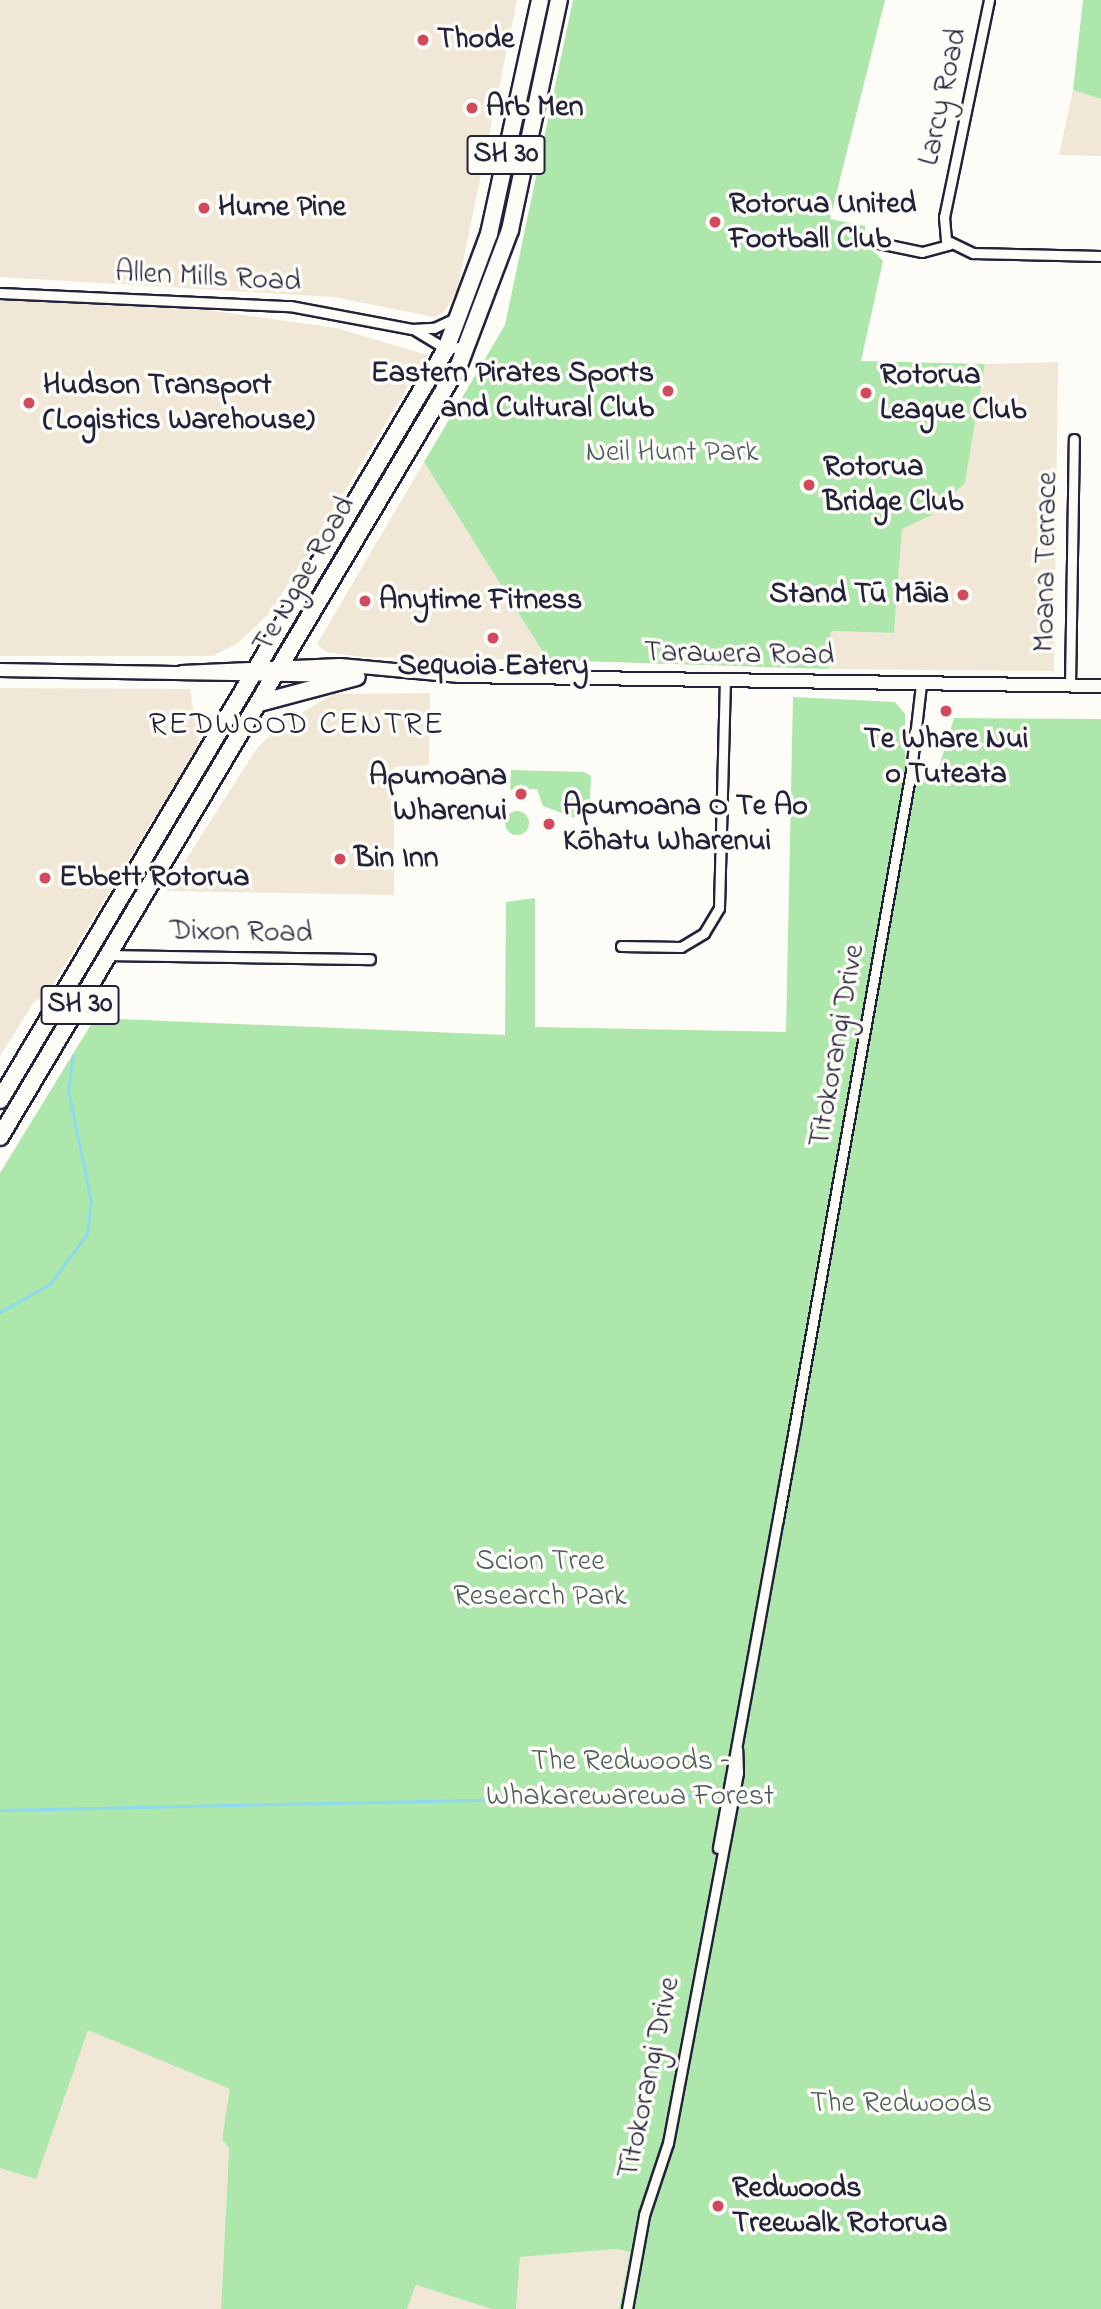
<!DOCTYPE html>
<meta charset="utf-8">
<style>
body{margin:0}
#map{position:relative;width:1101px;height:2309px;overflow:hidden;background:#fdfcf7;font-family:"Indie Flower",sans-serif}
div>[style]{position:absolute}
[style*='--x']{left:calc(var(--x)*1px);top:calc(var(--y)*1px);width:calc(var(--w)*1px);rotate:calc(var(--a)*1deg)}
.built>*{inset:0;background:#f1e7d6}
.green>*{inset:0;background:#aee7ab}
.round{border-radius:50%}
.stream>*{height:2.5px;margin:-1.25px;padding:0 1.25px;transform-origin:1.25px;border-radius:1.25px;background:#8dd9ed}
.roads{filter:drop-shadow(2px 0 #22223b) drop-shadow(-2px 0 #22223b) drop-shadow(0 2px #22223b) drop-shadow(0 -2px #22223b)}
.street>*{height:9px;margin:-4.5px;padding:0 4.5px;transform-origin:4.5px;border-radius:4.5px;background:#fdfcf7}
.secondary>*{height:12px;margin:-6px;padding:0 6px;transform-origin:6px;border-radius:6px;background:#fdfcf7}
.highway>*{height:16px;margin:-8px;padding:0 8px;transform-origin:8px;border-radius:8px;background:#fdfcf7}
.dots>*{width:19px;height:19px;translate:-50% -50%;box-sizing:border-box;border:4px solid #fdfcf7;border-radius:50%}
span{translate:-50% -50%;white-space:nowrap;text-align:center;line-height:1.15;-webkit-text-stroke:7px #fdfcf7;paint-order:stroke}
.shield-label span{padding:2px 5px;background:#fdfcf7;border:2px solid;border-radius:5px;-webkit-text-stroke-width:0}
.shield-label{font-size:28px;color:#22223b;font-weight:700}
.poi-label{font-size:30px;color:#22223b;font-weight:700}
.left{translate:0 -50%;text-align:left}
.right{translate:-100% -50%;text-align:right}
.street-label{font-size:30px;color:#22223b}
.park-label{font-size:30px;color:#4c5d5d}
.neighbourhood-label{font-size:32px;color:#22223b;letter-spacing:2px}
</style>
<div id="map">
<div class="built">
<i style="clip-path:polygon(0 0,517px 0,457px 291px,444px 312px,434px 317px,334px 297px,0 277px)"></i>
<i style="clip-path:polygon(1073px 90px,1101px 99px,1101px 156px,1059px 155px)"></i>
<i style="clip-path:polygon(0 300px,207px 310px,336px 328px,427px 355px,271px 612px,239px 642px,213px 656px,0 656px)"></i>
<i style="clip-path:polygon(1058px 362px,1054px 671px,828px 669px,831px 631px,894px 633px,902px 528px,931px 514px,965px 483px,985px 364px)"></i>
<i style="clip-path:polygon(424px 462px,548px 660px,363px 657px,326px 652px,317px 644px)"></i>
<i style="clip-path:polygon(0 688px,190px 689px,199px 744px,47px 994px,34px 1002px,0 1056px)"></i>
<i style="clip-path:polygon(430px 693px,429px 765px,394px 767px,394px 895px,166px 891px,257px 748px,282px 724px,334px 694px)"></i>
<i style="clip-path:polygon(87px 2029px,231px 2089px,222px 2139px,229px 2149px,221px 2309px,0 2309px,0 2168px,36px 2178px)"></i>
<i style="clip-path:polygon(616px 2249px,630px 2252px,619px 2309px,516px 2309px,520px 2257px)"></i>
<i style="clip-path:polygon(416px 2285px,492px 2309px,407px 2309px)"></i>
</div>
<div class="green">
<i style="clip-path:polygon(573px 0,885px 0,830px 219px,865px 226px,866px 243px,883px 261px,861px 361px,985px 364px,965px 483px,931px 515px,902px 529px,894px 633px,831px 631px,828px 669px,548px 660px,424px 462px,505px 325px)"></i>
<i style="clip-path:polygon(1083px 0,1101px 0,1101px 99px,1073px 90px)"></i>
<i style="clip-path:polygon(793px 697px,895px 702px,905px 714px,905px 775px,935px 780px,954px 718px,1101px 719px,1101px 2309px,619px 2309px,630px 2252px,616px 2249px,520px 2257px,516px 2309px,492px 2309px,416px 2285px,407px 2309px,221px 2309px,229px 2149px,222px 2139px,230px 2089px,88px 2030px,36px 2179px,0 2168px,0 1173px,95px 1018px,505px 1035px,506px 902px,535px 898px,535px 1027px,786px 1032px)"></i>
<i style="clip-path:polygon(511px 770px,584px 772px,591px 776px,590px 800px,597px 807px,575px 808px,575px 818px,543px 806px,537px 789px,510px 790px)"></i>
<i class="round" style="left:505px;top:811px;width:24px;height:24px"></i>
</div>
<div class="stream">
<i style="--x:0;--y:1312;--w:57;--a:-29.2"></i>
<i style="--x:50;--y:1284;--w:62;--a:-53.5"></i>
<i style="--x:87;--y:1234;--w:32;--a:-83"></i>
<i style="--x:91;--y:1202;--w:114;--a:-101.6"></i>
<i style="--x:68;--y:1090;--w:34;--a:-82"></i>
<i style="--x:0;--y:1810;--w:704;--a:-1.22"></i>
</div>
<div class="roads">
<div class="street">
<i style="--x:989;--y:0;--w:222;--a:101.7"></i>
<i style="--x:944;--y:217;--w:23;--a:85"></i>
<i style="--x:946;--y:240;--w:30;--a:26"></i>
<i style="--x:973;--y:253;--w:128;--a:1.3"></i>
<i style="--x:874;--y:242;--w:49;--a:11.8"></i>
<i style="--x:922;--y:252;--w:28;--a:-15"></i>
<i style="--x:0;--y:293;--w:290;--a:2.6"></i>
<i style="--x:290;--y:306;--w:124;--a:10.7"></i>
<i style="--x:412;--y:329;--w:22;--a:-3"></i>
<i style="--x:434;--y:328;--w:23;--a:-25"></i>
<i style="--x:413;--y:329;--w:39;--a:31"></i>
<i style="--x:446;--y:349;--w:20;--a:-9"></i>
<i style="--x:1070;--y:686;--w:247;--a:-89.1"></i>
<i style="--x:621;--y:946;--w:60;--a:1"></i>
<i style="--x:681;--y:947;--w:27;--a:-31"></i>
<i style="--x:704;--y:933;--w:29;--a:-59"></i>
<i style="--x:719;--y:908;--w:227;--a:-88.5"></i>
<i style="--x:110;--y:955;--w:260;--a:0.9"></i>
<i style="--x:778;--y:1519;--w:760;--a:-79.92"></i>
<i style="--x:911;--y:771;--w:87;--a:-83.4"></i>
<i style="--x:718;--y:1848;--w:436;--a:-79.7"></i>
<i style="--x:627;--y:2309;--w:96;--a:-79.7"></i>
<i style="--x:644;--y:2215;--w:76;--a:-71.6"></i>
<i style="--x:668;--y:2143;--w:377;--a:-79.3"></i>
<i style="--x:738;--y:1773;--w:24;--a:-92"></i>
</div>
<div class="secondary">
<i style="--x:0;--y:670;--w:349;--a:1"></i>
<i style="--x:182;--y:672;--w:158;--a:-2.5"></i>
<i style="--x:340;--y:665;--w:120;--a:5.3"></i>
<i style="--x:459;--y:676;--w:642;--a:0.89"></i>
</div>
<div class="highway">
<i style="--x:263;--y:702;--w:97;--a:-14.9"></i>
<i style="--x:0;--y:1100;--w:873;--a:-59.29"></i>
<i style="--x:446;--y:349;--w:123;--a:-69.5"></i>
<i style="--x:489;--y:234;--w:239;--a:-77.7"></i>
<i style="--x:0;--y:1137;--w:898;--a:-59.27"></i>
<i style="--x:459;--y:365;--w:144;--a:-69.3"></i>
<i style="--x:510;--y:230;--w:235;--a:-78"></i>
</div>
</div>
<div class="dots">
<i style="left:423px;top:40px;background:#d1495b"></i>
<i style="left:472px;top:108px;background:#d1495b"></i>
<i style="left:204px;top:208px;background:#d1495b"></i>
<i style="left:715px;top:222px;background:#d1495b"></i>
<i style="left:668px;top:391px;background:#d1495b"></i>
<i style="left:866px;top:393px;background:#d1495b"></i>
<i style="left:29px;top:403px;background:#d1495b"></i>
<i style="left:809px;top:485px;background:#d1495b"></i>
<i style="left:963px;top:595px;background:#d1495b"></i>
<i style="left:365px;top:601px;background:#d1495b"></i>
<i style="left:493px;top:638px;background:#d1495b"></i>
<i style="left:946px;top:711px;background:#d1495b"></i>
<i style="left:521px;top:794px;background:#d1495b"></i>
<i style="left:549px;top:824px;background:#d1495b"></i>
<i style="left:340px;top:859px;background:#d1495b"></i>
<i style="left:45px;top:878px;background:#d1495b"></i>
<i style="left:718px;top:2206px;background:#d1495b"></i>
</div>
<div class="shield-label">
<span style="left:506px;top:155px">SH 30</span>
<span style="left:80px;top:1005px">SH 30</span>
</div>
<div class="poi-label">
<span class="left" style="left:437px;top:40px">Thode</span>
<span class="left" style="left:486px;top:108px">Arb Men</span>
<span class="left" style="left:729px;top:222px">Rotorua United<br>Football Club</span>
<span class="left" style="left:218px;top:208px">Hume Pine</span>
<span class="right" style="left:654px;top:391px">Eastern Pirates Sports<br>and Cultural Club</span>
<span class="left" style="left:880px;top:393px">Rotorua<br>League Club</span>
<span class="left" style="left:43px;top:403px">Hudson Transport<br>(Logistics Warehouse)</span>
<span class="left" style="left:823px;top:485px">Rotorua<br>Bridge Club</span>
<span class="right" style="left:949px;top:595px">Stand Tū Māia</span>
<span class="left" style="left:379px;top:601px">Anytime Fitness</span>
<span style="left:493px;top:667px">Sequoia Eatery</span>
<span style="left:946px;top:757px">Te Whare Nui<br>o Tuteata</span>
<span class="right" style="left:507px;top:794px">Apumoana<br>Wharenui</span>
<span class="left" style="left:563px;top:824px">Apumoana O Te Ao<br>Kōhatu Wharenui</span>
<span class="left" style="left:354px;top:859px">Bin Inn</span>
<span class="left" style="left:59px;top:878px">Ebbett Rotorua</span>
<span class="left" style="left:732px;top:2206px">Redwoods<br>Treewalk Rotorua</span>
</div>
<div class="street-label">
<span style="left:944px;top:97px;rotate:-78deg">Larcy Road</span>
<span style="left:208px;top:278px;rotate:3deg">Allen Mills Road</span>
<span style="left:1047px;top:562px;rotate:-89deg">Moana Terrace</span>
<span style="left:305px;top:575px;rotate:-60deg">Te Ngae Road</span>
<span style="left:739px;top:655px;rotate:1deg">Tarawera Road</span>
<span style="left:241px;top:933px;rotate:1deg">Dixon Road</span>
<span style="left:838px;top:1046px;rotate:-80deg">Tītokorangi Drive</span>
<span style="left:650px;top:2078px;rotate:-78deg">Tītokorangi Drive</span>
</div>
<div class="park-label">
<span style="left:672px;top:453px">Neil Hunt Park</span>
<span style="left:540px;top:1579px">Scion Tree<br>Research Park</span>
<span style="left:630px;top:1779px">The Redwoods –<br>Whakarewarewa Forest</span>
<span style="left:901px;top:2104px">The Redwoods</span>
</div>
<div class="neighbourhood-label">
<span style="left:297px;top:726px">REDWOOD CENTRE</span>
</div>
</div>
